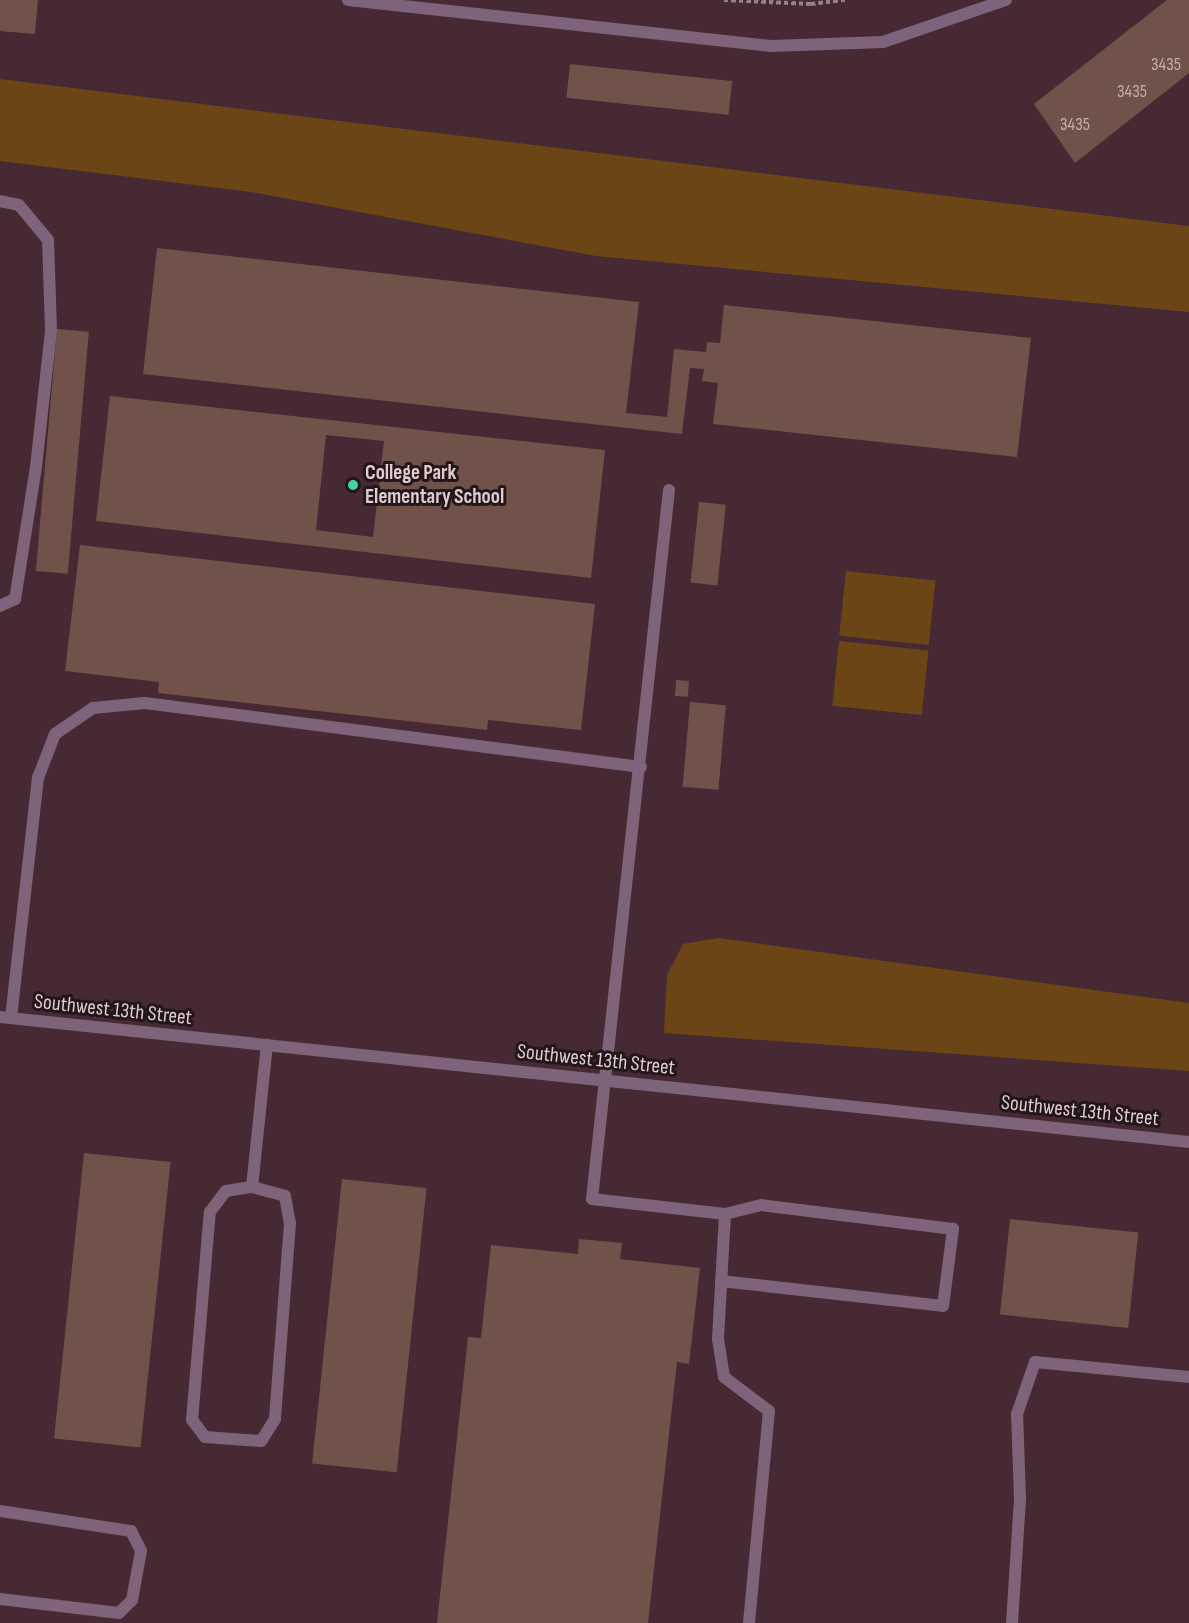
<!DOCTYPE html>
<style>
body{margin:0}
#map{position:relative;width:1189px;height:1623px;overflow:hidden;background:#462932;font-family:"Sofia Sans Condensed",sans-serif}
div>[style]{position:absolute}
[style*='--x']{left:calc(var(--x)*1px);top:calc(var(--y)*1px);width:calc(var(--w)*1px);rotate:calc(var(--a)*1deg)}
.green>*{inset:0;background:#6c4517;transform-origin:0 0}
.building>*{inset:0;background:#71524b;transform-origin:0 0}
.path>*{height:4px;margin-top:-2px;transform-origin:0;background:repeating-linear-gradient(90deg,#978087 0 4.5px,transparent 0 7.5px)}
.service>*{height:12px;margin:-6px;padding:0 6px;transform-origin:6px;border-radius:6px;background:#7d647b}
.tertiary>*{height:12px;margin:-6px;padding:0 6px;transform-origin:6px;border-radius:6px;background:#7d647b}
.dots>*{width:16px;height:16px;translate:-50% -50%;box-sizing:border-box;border:3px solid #23161a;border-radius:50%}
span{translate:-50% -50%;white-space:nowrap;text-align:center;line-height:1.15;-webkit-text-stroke:6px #23161a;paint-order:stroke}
.number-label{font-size:18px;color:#c4aeb0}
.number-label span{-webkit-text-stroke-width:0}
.poi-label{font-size:21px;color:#dfccd1;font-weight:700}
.left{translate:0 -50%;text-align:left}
.street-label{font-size:21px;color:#dfccd1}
</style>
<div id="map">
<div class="green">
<i style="clip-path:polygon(0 79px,1189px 226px,1189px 312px,596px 256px,251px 192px,0 161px)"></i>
<i style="left:846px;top:571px;width:90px;height:65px;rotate:6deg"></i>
<i style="left:839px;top:641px;width:90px;height:65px;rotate:6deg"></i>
<i style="clip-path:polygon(718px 938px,1189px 1003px,1189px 1071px,664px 1033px,667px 975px,683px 944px)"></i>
</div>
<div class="building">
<i style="clip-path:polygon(0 0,38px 0,35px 34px,0 31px)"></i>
<i style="clip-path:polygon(1167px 0,1189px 0,1189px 73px,1075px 163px,1034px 104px)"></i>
<i style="left:570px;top:64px;width:163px;height:34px;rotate:6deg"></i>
<i style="clip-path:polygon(157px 248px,639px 302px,626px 413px,667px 417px,674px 349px,706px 352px,707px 342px,720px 343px,724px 305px,1031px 338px,1017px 457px,713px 424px,718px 383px,702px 381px,704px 369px,690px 368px,682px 434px,143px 374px)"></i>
<i style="left:57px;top:329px;width:32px;height:243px;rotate:5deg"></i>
<i style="clip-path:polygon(evenodd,110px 396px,605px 450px,591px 578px,96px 521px,110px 396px,326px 435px,384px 441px,373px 537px,316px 530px,326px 435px)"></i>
<i style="left:699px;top:502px;width:27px;height:81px;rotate:6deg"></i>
<i style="clip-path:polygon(80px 545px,595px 604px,581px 730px,488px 720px,487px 730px,158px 693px,159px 682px,65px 671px)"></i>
<i style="left:676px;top:680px;width:13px;height:16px;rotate:4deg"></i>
<i style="left:690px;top:702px;width:36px;height:85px;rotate:5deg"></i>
<i style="left:84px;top:1153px;width:87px;height:287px;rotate:6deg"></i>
<i style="left:342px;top:1179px;width:85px;height:286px;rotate:6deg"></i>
<i style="left:1010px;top:1219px;width:129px;height:96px;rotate:6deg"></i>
<i style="clip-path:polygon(579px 1239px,622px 1243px,620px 1259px,700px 1268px,689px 1364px,677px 1362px,648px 1623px,437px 1623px,468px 1337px,481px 1338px,491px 1245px,578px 1254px)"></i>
</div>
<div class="path">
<i style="--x:724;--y:0;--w:87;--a:2.6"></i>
<i style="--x:811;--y:4;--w:35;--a:-7"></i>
</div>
<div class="service">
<i style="--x:348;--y:0;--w:426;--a:6.2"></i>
<i style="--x:772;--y:46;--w:111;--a:-2.1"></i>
<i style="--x:883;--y:42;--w:130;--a:-18.9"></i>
<i style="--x:0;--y:201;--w:19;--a:12"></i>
<i style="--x:19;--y:205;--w:45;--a:50.4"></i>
<i style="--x:48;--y:240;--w:91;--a:88.1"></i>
<i style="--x:51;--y:331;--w:137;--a:96.3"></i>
<i style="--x:36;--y:467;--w:134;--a:99"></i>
<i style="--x:15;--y:599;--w:17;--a:155"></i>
<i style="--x:669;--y:490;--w:713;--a:96.2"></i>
<i style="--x:592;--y:1199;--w:134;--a:6.4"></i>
<i style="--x:725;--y:1214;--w:125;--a:93.2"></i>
<i style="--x:718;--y:1339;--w:38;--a:81"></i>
<i style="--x:724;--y:1377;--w:56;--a:37.1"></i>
<i style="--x:769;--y:1411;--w:213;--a:95.4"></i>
<i style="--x:11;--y:1018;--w:242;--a:-83.6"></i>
<i style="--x:38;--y:778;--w:47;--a:-68.9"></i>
<i style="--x:55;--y:734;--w:46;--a:-34.4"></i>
<i style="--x:93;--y:708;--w:52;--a:-5.5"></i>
<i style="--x:145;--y:703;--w:500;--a:7.35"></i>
<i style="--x:252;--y:1187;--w:34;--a:15"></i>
<i style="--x:285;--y:1196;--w:27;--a:80"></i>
<i style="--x:290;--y:1223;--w:197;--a:94.4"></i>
<i style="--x:275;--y:1419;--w:26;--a:122"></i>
<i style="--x:261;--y:1441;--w:56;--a:-175.9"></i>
<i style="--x:205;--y:1437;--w:21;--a:-127"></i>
<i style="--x:192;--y:1420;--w:209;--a:-85.1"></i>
<i style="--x:210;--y:1212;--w:26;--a:-53"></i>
<i style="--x:226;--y:1191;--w:26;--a:-9"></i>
<i style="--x:252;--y:1187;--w:143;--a:-84"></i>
<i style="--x:721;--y:1281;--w:223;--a:6.4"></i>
<i style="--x:943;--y:1306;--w:78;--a:-82.6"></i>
<i style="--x:953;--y:1229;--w:193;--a:-172.9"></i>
<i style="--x:761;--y:1205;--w:37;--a:166"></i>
<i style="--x:0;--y:1511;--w:133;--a:8.7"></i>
<i style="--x:131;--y:1531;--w:22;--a:63"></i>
<i style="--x:141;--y:1551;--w:50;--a:100.4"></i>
<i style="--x:132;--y:1600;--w:18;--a:135"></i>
<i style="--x:119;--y:1613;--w:120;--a:-173.3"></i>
<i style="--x:1012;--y:1623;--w:125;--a:-86.3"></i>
<i style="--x:1020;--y:1498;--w:84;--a:-92"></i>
<i style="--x:1017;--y:1414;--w:55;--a:-70.9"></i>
<i style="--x:1035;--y:1362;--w:155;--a:5.6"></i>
</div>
<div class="tertiary">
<i style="--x:0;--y:1017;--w:1196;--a:6"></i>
</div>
<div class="dots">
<i style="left:353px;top:485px;background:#43d4a0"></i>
</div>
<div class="number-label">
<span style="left:1166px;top:65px">3435</span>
<span style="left:1132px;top:92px">3435</span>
<span style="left:1075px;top:125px">3435</span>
</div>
<div class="poi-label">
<span class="left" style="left:365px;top:485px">College Park<br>Elementary School</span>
</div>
<div class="street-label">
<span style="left:113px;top:1010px;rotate:6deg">Southwest 13th Street</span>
<span style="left:596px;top:1060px;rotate:6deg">Southwest 13th Street</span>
<span style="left:1080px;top:1111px;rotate:6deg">Southwest 13th Street</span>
</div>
</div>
